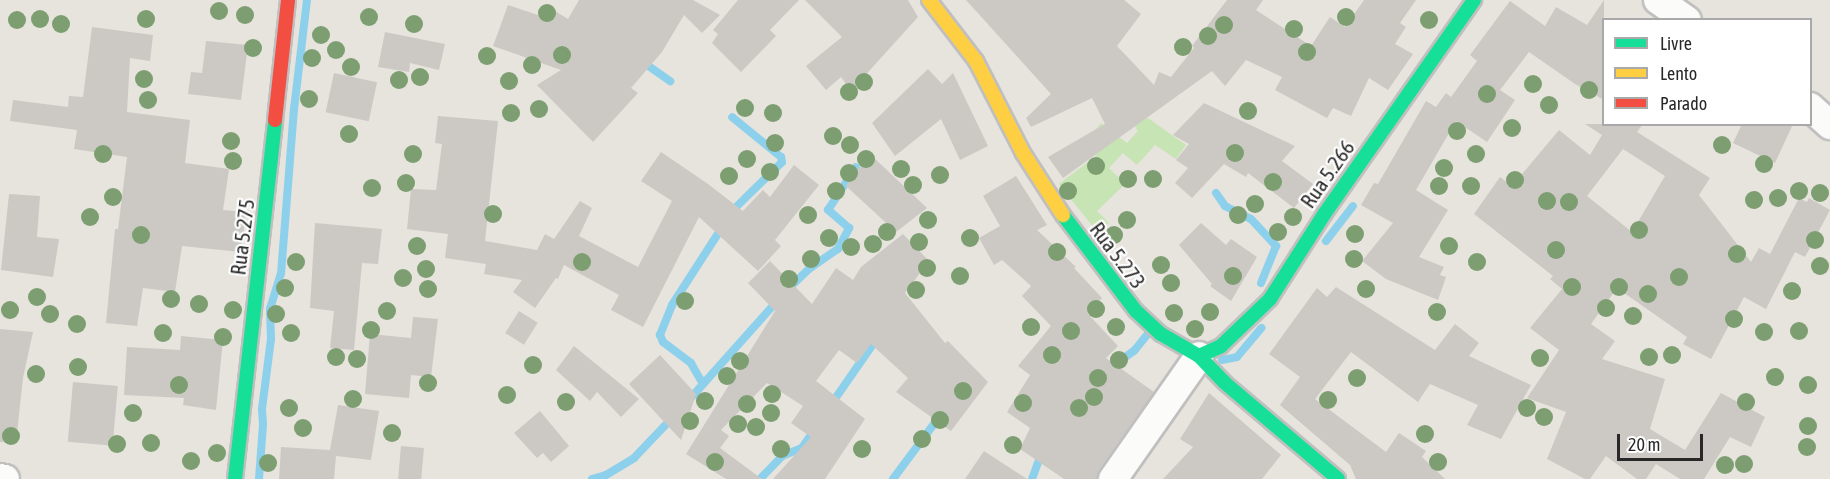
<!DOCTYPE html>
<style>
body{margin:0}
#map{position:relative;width:1830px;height:479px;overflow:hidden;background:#e7e3dd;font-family:"Asap Condensed",sans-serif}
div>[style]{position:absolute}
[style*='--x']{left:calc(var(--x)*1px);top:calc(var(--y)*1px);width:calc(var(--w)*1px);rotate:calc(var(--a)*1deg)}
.green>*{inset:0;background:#c7e4b4}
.stream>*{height:8px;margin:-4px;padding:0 4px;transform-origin:4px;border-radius:4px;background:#8dd0ec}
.building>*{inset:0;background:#ccc9c4;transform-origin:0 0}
.roads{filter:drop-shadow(2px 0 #c0bfbf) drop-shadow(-2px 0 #c0bfbf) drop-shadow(0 2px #c0bfbf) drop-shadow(0 -2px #c0bfbf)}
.street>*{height:28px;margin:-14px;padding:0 14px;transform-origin:14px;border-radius:14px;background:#fbfbfa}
.fast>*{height:14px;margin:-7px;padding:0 7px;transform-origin:7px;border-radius:7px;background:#16e098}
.slow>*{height:14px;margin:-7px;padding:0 7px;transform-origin:7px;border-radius:7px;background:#ffcf43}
.jam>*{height:14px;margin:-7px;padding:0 7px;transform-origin:7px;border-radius:7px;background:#f24e42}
.trees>*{width:18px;height:18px;margin:-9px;border-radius:50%;background:#7c9e70}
span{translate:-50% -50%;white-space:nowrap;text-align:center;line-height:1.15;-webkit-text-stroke:4.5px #fff;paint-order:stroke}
.street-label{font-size:21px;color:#282828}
.legend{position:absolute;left:1602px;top:18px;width:210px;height:108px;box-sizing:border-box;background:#fff;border:2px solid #a9a9a9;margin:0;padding:8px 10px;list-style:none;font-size:18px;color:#282828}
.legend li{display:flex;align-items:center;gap:12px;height:30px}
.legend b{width:30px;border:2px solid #a9a9a9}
.scale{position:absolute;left:1617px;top:434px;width:86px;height:27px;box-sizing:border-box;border:3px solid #282828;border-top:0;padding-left:8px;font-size:18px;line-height:21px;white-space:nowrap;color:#282828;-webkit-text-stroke:4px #fff;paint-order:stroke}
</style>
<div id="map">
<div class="green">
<i style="clip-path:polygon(1145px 116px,1186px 145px,1176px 159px,1155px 145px,1137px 165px,1123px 153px,1109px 168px,1125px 184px,1097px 211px,1109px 223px,1098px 233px,1059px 184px,1096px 156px,1085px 142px,1101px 123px,1127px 143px,1138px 131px,1135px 127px)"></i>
</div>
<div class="stream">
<i style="--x:640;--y:60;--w:37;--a:35"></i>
<i style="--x:1216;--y:193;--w:16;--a:55"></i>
<i style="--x:1225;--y:206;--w:29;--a:27"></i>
<i style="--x:1251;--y:219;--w:37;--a:47"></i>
<i style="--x:1276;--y:246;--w:40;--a:112"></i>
<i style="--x:731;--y:212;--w:71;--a:-44.4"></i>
<i style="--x:782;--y:162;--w:5;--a:-101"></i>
<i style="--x:781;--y:157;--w:63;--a:-140.8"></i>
<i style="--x:1326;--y:241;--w:44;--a:-52.4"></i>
<i style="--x:786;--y:291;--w:32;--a:-44"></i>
<i style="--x:809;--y:269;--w:35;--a:-35"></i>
<i style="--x:838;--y:249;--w:24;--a:-62"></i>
<i style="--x:849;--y:228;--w:28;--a:-139"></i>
<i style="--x:828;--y:210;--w:51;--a:-56.9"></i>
<i style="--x:1222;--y:360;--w:15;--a:-11"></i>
<i style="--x:1237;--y:357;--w:38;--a:-50"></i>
<i style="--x:1107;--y:371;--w:34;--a:-37"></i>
<i style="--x:1134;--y:351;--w:26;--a:-51"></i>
<i style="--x:703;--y:384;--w:24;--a:-120"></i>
<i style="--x:691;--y:363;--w:35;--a:-143"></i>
<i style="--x:663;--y:342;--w:8;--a:-113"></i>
<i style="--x:660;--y:335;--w:32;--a:-68"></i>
<i style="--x:672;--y:305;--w:94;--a:-57.2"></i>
<i style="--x:688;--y:401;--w:134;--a:-48.3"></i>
<i style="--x:830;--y:406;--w:72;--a:-55.2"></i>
<i style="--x:259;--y:479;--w:55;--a:-85.8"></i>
<i style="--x:263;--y:424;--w:15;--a:-94"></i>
<i style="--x:262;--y:409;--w:71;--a:-82.7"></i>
<i style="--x:271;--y:339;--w:30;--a:-92"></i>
<i style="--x:270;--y:309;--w:37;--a:-73"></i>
<i style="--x:281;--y:274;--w:166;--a:-85.5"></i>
<i style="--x:294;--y:109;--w:110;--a:-83.2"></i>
<i style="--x:592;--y:479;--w:15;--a:-16"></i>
<i style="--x:606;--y:475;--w:33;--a:-31"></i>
<i style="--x:634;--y:458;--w:57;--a:-46.4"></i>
<i style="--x:760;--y:479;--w:32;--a:-46"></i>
<i style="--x:782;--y:456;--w:22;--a:-22"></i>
<i style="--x:802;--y:448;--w:23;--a:-56"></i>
<i style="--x:893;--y:479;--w:84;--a:-53.3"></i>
<i style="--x:1032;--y:479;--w:29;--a:-70"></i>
</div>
<div class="building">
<i style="clip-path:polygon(579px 0,693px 0,720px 15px,702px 33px,684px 15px,662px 52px,631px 88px,638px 93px,593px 142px,537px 85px,561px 70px,493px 46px,508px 5px,550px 19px,555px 11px,568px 19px)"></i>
<i style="clip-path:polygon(738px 0,799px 0,770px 30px,776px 36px,741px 72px,712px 43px,718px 34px,713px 30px)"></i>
<i style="clip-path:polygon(805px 0,908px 0,918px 17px,851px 91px,841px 77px,826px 90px,806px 66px,842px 37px)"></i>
<i style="clip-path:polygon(966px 0,1124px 0,1141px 14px,1117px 46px,1154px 85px,1159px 72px,1171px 77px,1194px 48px,1192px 46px,1227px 0,1263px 0,1256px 10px,1311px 46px,1330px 17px,1345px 27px,1364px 0,1416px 0,1400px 23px,1406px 27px,1395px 44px,1413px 54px,1388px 90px,1369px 78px,1351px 116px,1333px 108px,1327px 118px,1275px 90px,1282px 77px,1246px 60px,1225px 86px,1212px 71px,1063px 178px,1048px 157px,1105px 124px,1092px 98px,1031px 127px,1026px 118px,1051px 94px)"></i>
<i style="clip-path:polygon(1604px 0,1604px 100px,1575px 84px,1529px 52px,1500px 90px,1515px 100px,1487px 142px,1456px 121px,1416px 190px,1448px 210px,1419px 257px,1444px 267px,1440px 275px,1446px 277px,1438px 300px,1386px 279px,1362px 261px,1393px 223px,1361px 205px,1374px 183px,1378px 184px,1426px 101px,1436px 107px,1446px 93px,1451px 97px,1477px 61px,1470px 55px,1510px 1px,1545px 26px,1556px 7px,1587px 25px)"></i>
<i style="clip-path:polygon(92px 27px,153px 35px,150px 61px,130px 58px,127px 112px,190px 120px,185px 163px,229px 169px,223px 210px,246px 212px,241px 252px,182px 246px,175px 292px,143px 288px,137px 326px,106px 323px,115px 229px,118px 229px,127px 157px,74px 149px,77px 130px,10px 121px,13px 100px,68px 107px,69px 96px,83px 97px)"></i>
<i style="clip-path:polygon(385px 32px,445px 44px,439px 70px,410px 63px,409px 72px,378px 67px)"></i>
<i style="clip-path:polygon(206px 41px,248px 45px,241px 100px,188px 94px,191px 72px,202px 73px)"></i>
<i style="clip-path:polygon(928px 69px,942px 84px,953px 73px,988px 146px,960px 160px,941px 119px,895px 156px,872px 123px)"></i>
<i style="left:334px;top:73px;width:44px;height:40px;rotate:12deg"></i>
<i style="clip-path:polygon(1204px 103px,1295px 146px,1282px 161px,1313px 184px,1294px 208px,1248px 173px,1246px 177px,1224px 164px,1192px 198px,1175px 183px,1188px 168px,1176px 160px,1189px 144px,1173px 135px)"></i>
<i style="clip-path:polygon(438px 116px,498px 121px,485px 241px,537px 250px,545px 234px,554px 239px,580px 201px,592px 208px,579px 236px,638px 267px,672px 201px,641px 181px,661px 152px,708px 184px,743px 211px,763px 190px,770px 197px,794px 165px,819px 185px,775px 240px,781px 246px,758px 271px,699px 217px,643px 327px,611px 310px,619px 295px,564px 265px,558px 279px,556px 278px,535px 308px,513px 292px,522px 280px,484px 274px,486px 264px,445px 258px,448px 234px,407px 229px,411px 189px,436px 190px,442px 144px,435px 143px)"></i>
<i style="clip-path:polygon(evenodd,1585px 124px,1643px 124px,1637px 132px,1710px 178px,1699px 195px,1751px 262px,1759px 248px,1770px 254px,1799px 198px,1807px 202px,1809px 198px,1830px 210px,1805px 257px,1795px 252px,1766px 309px,1744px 297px,1711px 359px,1683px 344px,1687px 337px,1617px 288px,1591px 324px,1615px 341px,1602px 359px,1665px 379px,1650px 429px,1685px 450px,1721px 393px,1765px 417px,1751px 447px,1730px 437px,1704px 479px,1680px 479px,1656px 464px,1646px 479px,1637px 479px,1606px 456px,1590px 479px,1585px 479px,1547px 459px,1566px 412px,1527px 398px,1559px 350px,1530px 328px,1562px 289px,1550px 279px,1553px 276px,1474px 214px,1500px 177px,1512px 186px,1559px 130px,1590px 155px,1602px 135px,1585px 124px,1623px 149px,1665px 176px,1632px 232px,1587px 196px,1623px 149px)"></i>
<i style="clip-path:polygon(1742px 124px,1793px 124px,1775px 163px,1733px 143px)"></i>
<i style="clip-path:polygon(872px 156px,927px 208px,896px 232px,846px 186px,856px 171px)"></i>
<i style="clip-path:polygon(1016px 176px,1047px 225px,1037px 230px,1076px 267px,1074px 268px,1102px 298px,1088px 314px,1118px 346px,1106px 358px,1154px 392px,1099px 470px,1097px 479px,1064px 479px,1020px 449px,1030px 428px,1007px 412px,1030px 375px,1018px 366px,1051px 326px,1022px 296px,1031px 286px,1002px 260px,994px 265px,979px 238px,1000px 226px,983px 196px)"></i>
<i style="clip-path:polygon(9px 194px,40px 196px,37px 237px,59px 239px,53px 277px,1px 270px)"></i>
<i style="clip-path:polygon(315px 223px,382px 229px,378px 264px,362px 263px,354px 350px,330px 348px,334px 311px,310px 308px)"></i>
<i style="clip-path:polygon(1201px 223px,1226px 245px,1231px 239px,1257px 257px,1231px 301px,1210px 286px,1212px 284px,1179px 245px)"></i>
<i style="clip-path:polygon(903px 234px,929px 261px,905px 293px,945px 343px,948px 341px,988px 382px,951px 431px,896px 392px,908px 378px,871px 344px,857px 363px,839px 350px,816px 381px,865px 419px,825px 479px,773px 479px,811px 437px,791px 423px,803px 406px,767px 383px,721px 430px,729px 436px,720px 448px,762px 479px,726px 479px,686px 454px,775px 311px,748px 283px,770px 261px,812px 304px,836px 268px,853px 280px,861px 267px)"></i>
<i style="clip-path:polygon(1336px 287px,1435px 350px,1455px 324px,1479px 343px,1469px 356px,1531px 385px,1501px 439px,1467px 425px,1478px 405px,1430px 384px,1418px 402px,1351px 352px,1315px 399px,1386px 452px,1399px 433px,1426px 451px,1422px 457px,1445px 479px,1356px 479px,1350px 465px,1280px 405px,1300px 377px,1269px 354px,1317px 288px,1327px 297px)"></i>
<i style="left:519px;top:311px;width:22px;height:26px;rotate:32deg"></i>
<i style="clip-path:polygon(413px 317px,438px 319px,431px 377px,411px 375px,409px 398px,365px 394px,370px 334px,411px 338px)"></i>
<i style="clip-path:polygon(0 329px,33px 332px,23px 378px,16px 442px,0 442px)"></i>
<i style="clip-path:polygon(181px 336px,223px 340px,216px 410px,183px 405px,184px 398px,124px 395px,127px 347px,180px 350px)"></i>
<i style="clip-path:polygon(574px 346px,639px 399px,621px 417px,597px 392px,590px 401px,556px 370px)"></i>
<i style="clip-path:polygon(660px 355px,696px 394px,681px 440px,629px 384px)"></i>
<i style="left:73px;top:382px;width:45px;height:60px;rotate:5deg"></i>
<i style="clip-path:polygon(1209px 393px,1281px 455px,1262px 479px,1163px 479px,1193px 447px,1180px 439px)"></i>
<i style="clip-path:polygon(338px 405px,379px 411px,371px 460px,336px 456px,334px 479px,279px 479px,281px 447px,330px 450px)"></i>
<i style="clip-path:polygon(540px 411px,569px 446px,551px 462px,543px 453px,537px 458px,514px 433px)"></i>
<i style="left:401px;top:446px;width:23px;height:33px;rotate:5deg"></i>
<i style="clip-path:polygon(984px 451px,1027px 479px,965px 479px)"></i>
</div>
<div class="roads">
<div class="street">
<i style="--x:1658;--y:0;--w:35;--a:35"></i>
<i style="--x:1810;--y:107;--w:27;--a:42"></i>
<i style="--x:0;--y:478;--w:5;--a:11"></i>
<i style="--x:1113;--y:479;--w:150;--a:-55"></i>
</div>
<div class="fast">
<i style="--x:1063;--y:215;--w:121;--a:52.8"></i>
<i style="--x:1136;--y:311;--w:34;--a:43"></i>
<i style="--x:1161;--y:334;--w:44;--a:30.1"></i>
<i style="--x:1199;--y:356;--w:37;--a:46"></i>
<i style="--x:1225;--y:383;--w:148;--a:40.3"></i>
<i style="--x:1199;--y:356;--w:24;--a:-24"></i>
<i style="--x:1221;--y:346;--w:68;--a:-43.8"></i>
<i style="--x:1270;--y:299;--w:102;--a:-57.4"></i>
<i style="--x:1325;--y:213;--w:260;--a:-55"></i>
<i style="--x:235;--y:479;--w:361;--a:-83.6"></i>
</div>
<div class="slow">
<i style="--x:929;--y:0;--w:77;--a:52.4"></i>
<i style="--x:976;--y:61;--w:103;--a:62.9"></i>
<i style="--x:1023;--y:153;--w:74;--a:57.2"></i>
</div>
<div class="jam">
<i style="--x:275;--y:120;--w:121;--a:-83.8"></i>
</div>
</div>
<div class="trees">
<i style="left:219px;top:11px"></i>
<i style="left:547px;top:13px"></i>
<i style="left:245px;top:15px"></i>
<i style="left:369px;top:17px"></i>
<i style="left:1346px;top:17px"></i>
<i style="left:40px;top:19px"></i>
<i style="left:146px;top:19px"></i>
<i style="left:17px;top:20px"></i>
<i style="left:1429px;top:20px"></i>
<i style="left:61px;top:24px"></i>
<i style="left:414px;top:24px"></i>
<i style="left:1224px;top:25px"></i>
<i style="left:1294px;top:29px"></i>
<i style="left:321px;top:35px"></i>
<i style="left:1208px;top:36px"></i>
<i style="left:1183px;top:47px"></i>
<i style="left:253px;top:48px"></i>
<i style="left:336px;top:50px"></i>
<i style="left:1307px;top:52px"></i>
<i style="left:562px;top:55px"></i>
<i style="left:487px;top:56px"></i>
<i style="left:312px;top:58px"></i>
<i style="left:532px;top:65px"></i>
<i style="left:351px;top:67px"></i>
<i style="left:420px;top:77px"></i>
<i style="left:144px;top:79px"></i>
<i style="left:399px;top:80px"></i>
<i style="left:509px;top:81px"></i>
<i style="left:864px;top:82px"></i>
<i style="left:1533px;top:84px"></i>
<i style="left:1589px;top:90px"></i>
<i style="left:849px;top:92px"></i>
<i style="left:1487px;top:94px"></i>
<i style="left:309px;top:99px"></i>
<i style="left:148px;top:100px"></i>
<i style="left:1549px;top:105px"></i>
<i style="left:745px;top:108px"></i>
<i style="left:539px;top:109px"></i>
<i style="left:1248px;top:111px"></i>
<i style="left:511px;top:113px"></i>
<i style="left:773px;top:113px"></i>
<i style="left:1512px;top:128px"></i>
<i style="left:1457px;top:131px"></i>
<i style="left:349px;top:134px"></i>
<i style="left:833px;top:136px"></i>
<i style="left:231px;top:141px"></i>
<i style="left:775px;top:143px"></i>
<i style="left:850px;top:145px"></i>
<i style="left:1722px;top:145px"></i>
<i style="left:1235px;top:153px"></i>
<i style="left:103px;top:154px"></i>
<i style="left:413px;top:154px"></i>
<i style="left:1476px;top:154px"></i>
<i style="left:747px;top:159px"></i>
<i style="left:866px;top:159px"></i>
<i style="left:233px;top:161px"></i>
<i style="left:1764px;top:164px"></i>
<i style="left:1096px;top:166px"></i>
<i style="left:1444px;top:168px"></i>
<i style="left:901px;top:169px"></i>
<i style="left:770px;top:172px"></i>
<i style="left:849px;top:173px"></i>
<i style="left:940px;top:175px"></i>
<i style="left:729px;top:176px"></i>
<i style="left:1128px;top:179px"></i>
<i style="left:1153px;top:179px"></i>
<i style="left:1515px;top:180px"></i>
<i style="left:1273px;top:182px"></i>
<i style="left:406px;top:183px"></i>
<i style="left:913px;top:185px"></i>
<i style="left:1439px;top:186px"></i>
<i style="left:1471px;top:186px"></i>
<i style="left:372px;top:188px"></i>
<i style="left:836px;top:191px"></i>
<i style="left:1068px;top:191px"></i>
<i style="left:1799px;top:191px"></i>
<i style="left:1820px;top:193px"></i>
<i style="left:113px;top:197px"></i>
<i style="left:1778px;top:198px"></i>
<i style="left:1754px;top:200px"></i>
<i style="left:1547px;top:201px"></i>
<i style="left:1569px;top:202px"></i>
<i style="left:1255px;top:204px"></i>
<i style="left:493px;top:214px"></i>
<i style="left:808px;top:215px"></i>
<i style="left:1238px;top:215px"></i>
<i style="left:90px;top:217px"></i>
<i style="left:1293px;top:217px"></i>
<i style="left:928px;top:220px"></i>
<i style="left:1127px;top:220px"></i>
<i style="left:1639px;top:230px"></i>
<i style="left:887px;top:232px"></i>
<i style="left:1278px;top:232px"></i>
<i style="left:1355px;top:234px"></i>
<i style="left:141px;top:235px"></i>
<i style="left:1114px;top:235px"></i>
<i style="left:829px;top:238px"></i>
<i style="left:970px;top:238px"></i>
<i style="left:1815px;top:240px"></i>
<i style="left:919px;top:242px"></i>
<i style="left:873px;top:244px"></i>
<i style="left:417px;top:246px"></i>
<i style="left:1449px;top:246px"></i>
<i style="left:851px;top:247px"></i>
<i style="left:1556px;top:250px"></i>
<i style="left:1057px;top:252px"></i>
<i style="left:1737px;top:254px"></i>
<i style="left:811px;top:259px"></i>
<i style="left:1354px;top:259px"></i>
<i style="left:296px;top:262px"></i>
<i style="left:582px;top:262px"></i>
<i style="left:1477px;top:262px"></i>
<i style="left:1161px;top:265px"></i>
<i style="left:1820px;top:266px"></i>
<i style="left:927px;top:268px"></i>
<i style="left:426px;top:269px"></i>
<i style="left:960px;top:276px"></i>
<i style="left:1233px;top:276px"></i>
<i style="left:1679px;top:277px"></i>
<i style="left:403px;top:278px"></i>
<i style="left:789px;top:279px"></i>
<i style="left:1171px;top:283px"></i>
<i style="left:1572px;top:287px"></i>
<i style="left:1619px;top:287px"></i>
<i style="left:285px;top:288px"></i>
<i style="left:428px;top:289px"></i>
<i style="left:1366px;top:289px"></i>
<i style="left:916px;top:290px"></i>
<i style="left:1792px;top:291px"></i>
<i style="left:1648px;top:294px"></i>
<i style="left:37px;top:297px"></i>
<i style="left:171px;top:299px"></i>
<i style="left:685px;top:301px"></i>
<i style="left:199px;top:304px"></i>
<i style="left:1606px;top:308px"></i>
<i style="left:1096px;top:309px"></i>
<i style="left:10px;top:310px"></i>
<i style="left:233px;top:310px"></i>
<i style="left:387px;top:311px"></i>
<i style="left:1210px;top:312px"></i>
<i style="left:1437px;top:312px"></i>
<i style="left:1174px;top:313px"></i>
<i style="left:50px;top:314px"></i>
<i style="left:276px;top:314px"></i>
<i style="left:1633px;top:316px"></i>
<i style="left:1734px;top:319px"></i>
<i style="left:77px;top:324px"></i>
<i style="left:1031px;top:327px"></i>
<i style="left:1116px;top:327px"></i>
<i style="left:1195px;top:329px"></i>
<i style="left:371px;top:330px"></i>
<i style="left:1071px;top:331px"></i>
<i style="left:1799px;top:331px"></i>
<i style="left:1764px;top:332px"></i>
<i style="left:163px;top:333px"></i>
<i style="left:291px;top:333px"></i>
<i style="left:223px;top:337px"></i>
<i style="left:1052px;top:355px"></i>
<i style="left:1672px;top:355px"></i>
<i style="left:336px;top:357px"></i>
<i style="left:1649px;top:357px"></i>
<i style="left:1540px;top:358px"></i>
<i style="left:357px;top:359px"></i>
<i style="left:1119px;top:360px"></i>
<i style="left:740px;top:361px"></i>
<i style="left:533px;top:365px"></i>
<i style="left:78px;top:367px"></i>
<i style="left:36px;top:374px"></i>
<i style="left:727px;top:376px"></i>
<i style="left:1775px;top:377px"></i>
<i style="left:1098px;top:378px"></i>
<i style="left:1357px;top:378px"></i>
<i style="left:428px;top:383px"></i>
<i style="left:179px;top:385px"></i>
<i style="left:1808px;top:385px"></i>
<i style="left:963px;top:391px"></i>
<i style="left:772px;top:394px"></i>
<i style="left:507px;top:395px"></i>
<i style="left:1094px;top:397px"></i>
<i style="left:353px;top:399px"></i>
<i style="left:1328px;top:400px"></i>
<i style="left:705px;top:401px"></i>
<i style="left:566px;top:402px"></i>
<i style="left:1746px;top:402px"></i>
<i style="left:1023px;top:403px"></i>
<i style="left:747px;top:404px"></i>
<i style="left:289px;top:408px"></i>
<i style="left:1079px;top:408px"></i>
<i style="left:1527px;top:408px"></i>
<i style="left:133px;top:413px"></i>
<i style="left:771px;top:413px"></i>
<i style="left:1544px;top:417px"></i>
<i style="left:940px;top:420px"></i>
<i style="left:690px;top:421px"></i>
<i style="left:738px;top:424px"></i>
<i style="left:1808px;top:426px"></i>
<i style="left:756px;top:427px"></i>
<i style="left:303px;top:428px"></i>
<i style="left:392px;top:433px"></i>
<i style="left:1425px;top:434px"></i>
<i style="left:11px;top:436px"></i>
<i style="left:922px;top:439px"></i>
<i style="left:151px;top:443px"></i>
<i style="left:117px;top:444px"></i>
<i style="left:1013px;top:445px"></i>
<i style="left:1807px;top:447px"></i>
<i style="left:781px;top:449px"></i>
<i style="left:862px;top:449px"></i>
<i style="left:217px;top:453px"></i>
<i style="left:191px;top:461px"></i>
<i style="left:715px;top:462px"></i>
<i style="left:1438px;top:462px"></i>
<i style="left:268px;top:463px"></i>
<i style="left:1744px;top:464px"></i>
<i style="left:1725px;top:465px"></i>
</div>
<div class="street-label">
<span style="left:1327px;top:174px;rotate:-55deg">Rua 5.266</span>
<span style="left:242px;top:237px;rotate:-83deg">Rua 5.275</span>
<span style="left:1118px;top:255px;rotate:53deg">Rua 5.273</span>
</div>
<ul class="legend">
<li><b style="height:8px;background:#16e098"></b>Livre</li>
<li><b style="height:8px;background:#ffcf43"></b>Lento</li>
<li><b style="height:8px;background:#f24e42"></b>Parado</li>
</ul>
<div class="scale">20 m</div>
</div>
